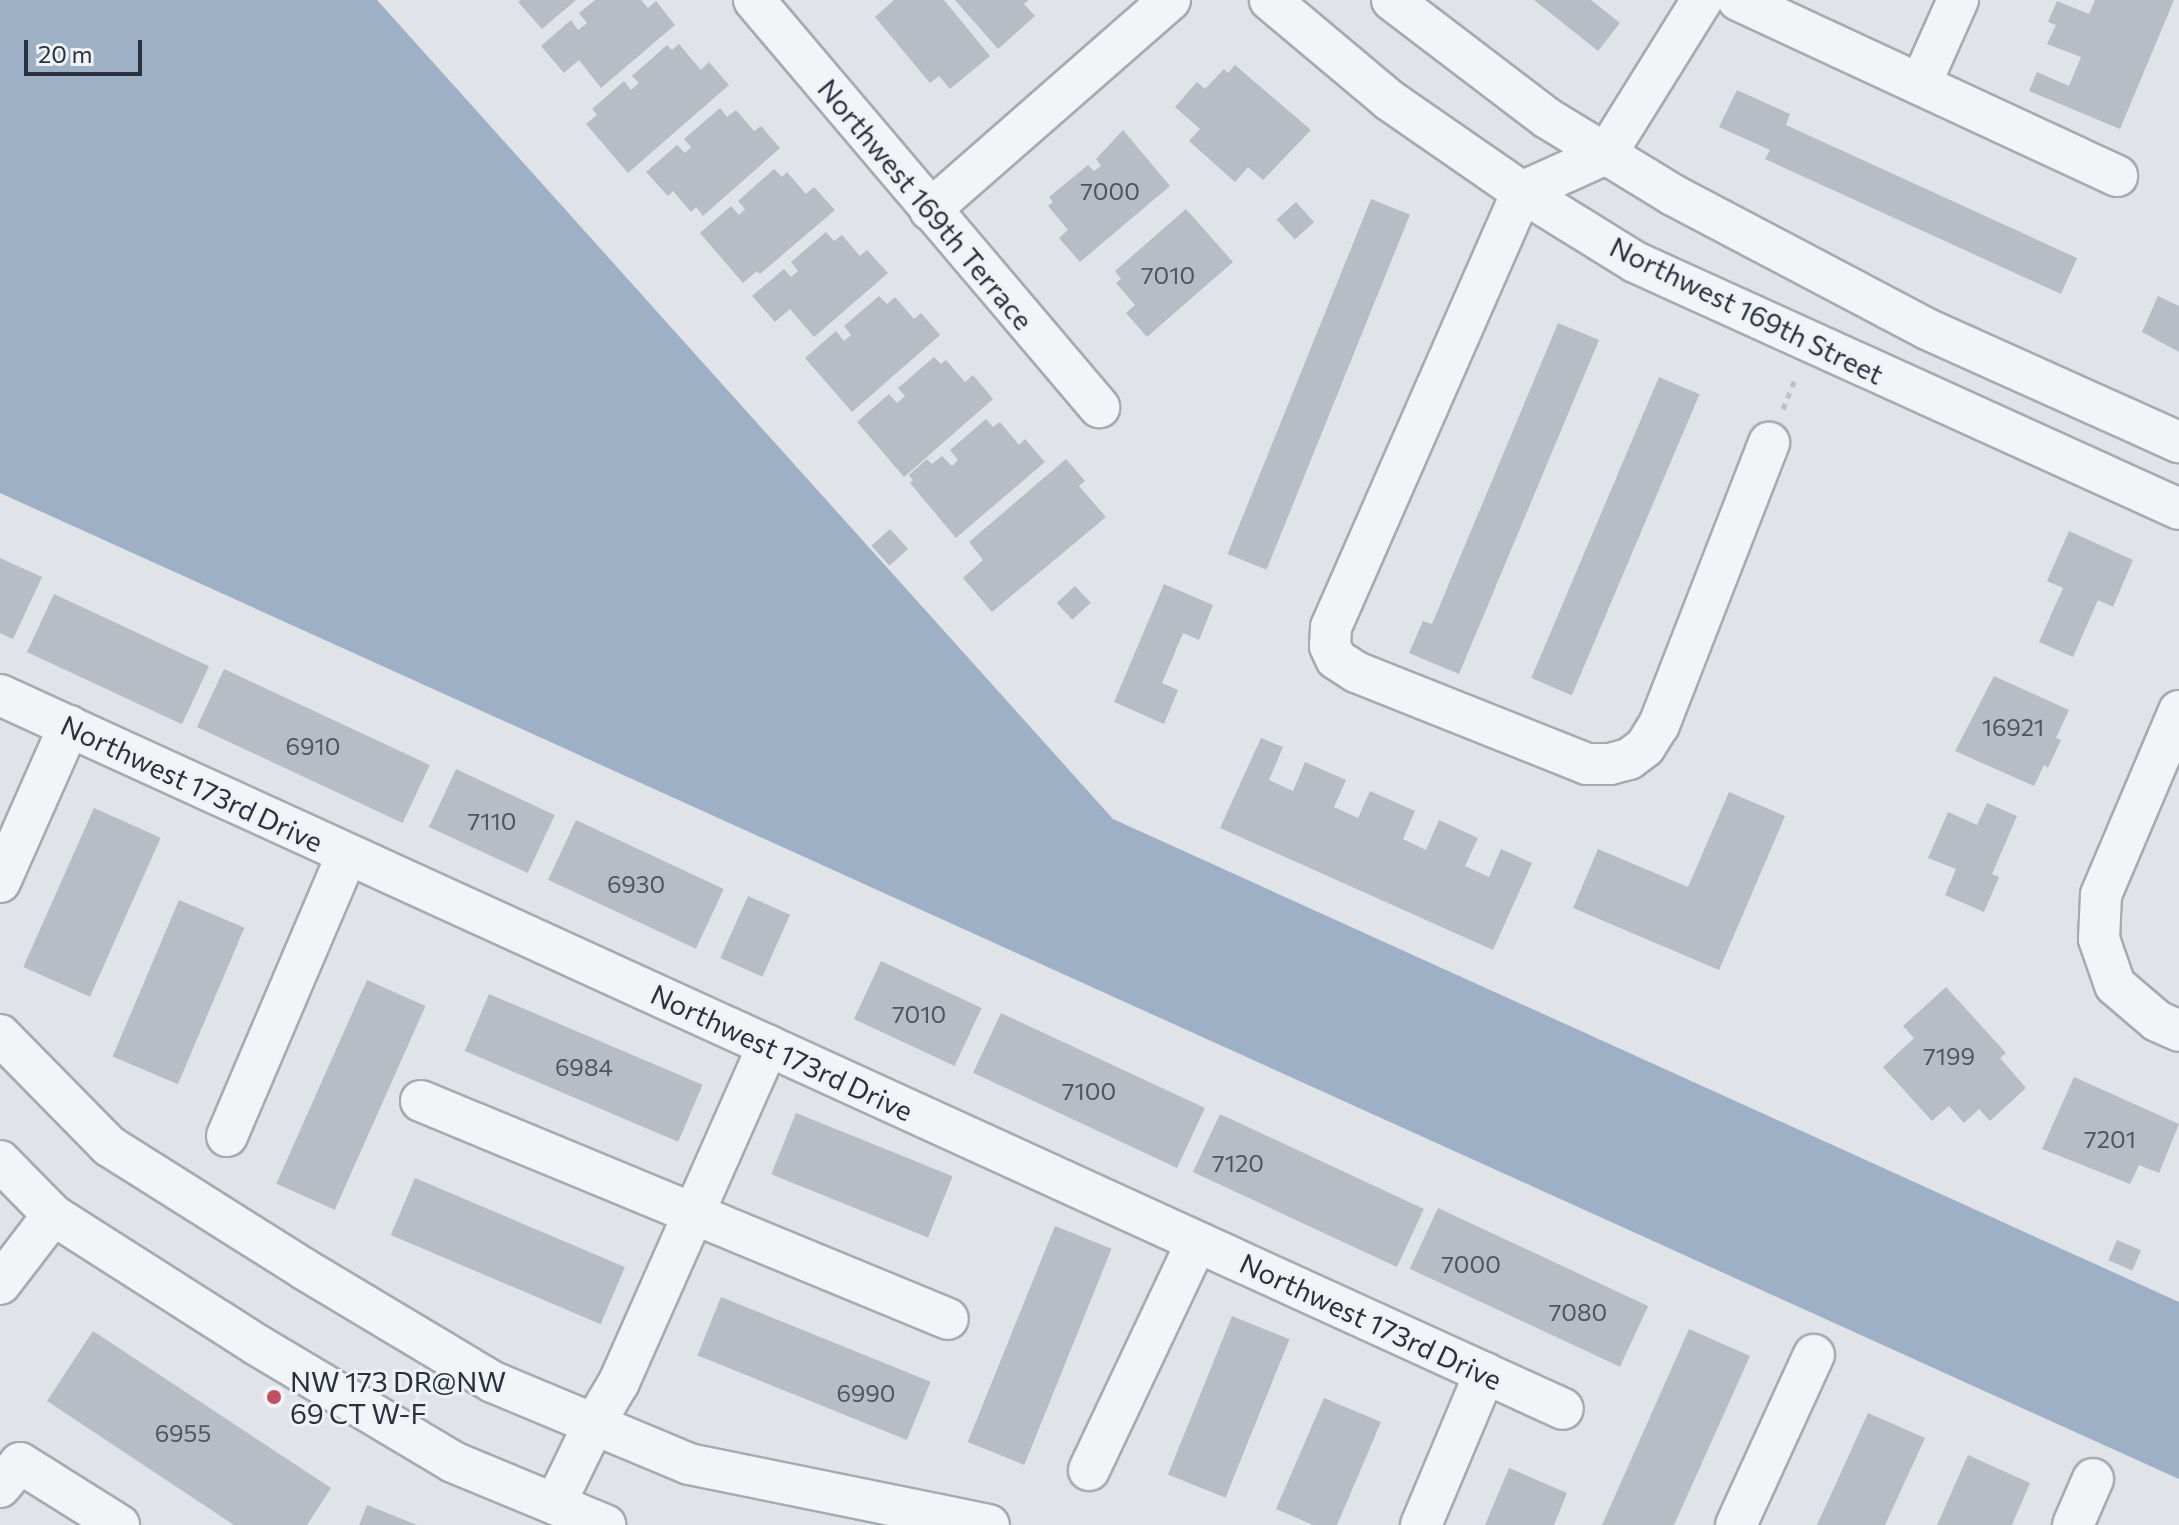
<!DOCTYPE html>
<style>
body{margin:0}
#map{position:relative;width:2179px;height:1525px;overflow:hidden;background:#e0e3e8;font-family:Commissioner,sans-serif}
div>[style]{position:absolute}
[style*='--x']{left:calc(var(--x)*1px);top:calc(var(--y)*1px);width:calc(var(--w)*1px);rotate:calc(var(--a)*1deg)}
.water>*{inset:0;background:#9eb0c5}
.building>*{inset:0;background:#b8bdc5;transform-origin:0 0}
.path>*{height:5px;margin-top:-2.5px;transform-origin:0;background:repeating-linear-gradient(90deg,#bfc1c7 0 6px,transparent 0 12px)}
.roads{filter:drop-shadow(2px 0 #a6aab2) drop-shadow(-2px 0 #a6aab2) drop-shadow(0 2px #a6aab2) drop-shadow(0 -2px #a6aab2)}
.minor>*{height:40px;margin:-20px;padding:0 20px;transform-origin:20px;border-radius:20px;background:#f3f4f7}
.dots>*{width:22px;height:22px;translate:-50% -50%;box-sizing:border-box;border:4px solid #f0f2f6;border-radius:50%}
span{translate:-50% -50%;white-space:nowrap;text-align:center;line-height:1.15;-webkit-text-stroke:6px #f0f2f6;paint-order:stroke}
.number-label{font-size:24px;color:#4e5460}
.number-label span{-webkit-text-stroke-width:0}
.street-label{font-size:28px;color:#2a313e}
.poi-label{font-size:28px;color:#2a313e}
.left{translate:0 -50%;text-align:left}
.scale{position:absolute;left:24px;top:40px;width:118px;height:36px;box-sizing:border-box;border:4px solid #2a313e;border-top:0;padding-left:10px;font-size:24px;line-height:28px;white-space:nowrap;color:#2a313e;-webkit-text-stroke:6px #f0f2f6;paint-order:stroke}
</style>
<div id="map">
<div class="water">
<i style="clip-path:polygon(0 0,377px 0,1113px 819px,2179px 1302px,2179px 1479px,0 493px)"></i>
</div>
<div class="building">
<i style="clip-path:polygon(521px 0,576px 0,542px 29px,518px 2px)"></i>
<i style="clip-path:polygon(595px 0,641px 0,648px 8px,656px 1px,675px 25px,601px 88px,579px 60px,564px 73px,541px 46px,571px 20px,578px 30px,587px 23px,579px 13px)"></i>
<i style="clip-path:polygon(894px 0,944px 0,990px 56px,950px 89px,939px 76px,930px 83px,875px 17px)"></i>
<i style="clip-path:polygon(955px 0,1029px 0,1024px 4px,1035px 16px,998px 49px)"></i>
<i style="clip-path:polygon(1534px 0,1591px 0,1620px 23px,1598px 51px)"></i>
<i style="clip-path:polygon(2095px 0,2174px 0,2120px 129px,2029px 91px,2037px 72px,2069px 86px,2081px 57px,2047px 44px,2056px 25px,2048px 22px,2057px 1px,2089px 14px)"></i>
<i style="clip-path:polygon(679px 44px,701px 70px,709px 62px,729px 85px,628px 173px,586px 124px,597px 115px,592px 109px,624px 81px,631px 90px,639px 83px,632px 76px,667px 45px,672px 50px)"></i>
<i style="clip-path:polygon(1235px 65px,1311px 130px,1263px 180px,1248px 167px,1235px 182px,1189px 141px,1200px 129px,1175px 107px,1197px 82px,1205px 89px,1224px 69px,1228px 73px)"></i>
<i style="clip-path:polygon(1737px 90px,1790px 114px,1786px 125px,2077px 258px,2061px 294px,1765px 159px,1770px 150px,1719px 127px)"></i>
<i style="clip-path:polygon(720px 108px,727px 117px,736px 110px,754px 131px,761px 126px,780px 148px,703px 216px,696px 207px,691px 212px,673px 191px,668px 196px,646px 172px,677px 145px,685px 153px,691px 147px,684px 139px)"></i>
<i style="clip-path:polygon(1123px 130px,1170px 186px,1080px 262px,1059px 238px,1068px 230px,1048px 206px,1053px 202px,1049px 197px,1088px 165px,1094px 171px,1101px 166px,1096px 159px)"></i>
<i style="clip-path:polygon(774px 169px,782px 177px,787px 172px,806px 194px,814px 187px,835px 210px,760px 274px,757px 271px,743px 283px,700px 233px,731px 206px,739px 215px,745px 209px,738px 201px)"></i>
<i style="left:1371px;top:199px;width:42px;height:383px;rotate:22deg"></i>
<i style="left:1296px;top:202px;width:27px;height:26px;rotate:48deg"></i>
<i style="clip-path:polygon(1186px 209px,1233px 262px,1147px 337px,1126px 313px,1135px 305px,1116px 283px,1121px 279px,1115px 271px)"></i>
<i style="clip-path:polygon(826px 232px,834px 241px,842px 235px,860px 256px,867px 250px,888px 273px,814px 337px,790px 309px,775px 322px,752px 296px,784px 269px,791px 277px,798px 271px,791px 262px)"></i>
<i style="clip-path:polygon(879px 296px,887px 304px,895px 297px,914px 319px,921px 313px,940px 335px,852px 412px,805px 358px,836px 331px,844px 341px,851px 335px,844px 326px)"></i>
<i style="clip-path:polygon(2158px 296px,2179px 306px,2179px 352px,2142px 332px)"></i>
<i style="clip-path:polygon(1558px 323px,1599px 340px,1459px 674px,1409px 653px,1423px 621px,1432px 624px)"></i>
<i style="clip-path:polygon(934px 357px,941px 364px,946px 360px,965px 382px,973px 375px,993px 399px,904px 477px,857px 422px,889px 394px,897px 403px,905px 396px,898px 388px)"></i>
<i style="left:1659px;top:377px;width:44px;height:327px;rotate:23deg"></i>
<i style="clip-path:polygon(986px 419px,993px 427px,1000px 422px,1019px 445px,1025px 439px,1045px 462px,956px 538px,910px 483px,913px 480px,909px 475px,927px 459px,932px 464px,942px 456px,952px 466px,958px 460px,950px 450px)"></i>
<i style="clip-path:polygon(1066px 459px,1085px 481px,1079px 486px,1106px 517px,992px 612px,963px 578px,983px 560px,969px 542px)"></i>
<i style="left:890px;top:529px;width:27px;height:25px;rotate:48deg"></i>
<i style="clip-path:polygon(2069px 531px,2133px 560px,2113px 607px,2098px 600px,2073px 657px,2039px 642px,2063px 588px,2047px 581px)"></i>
<i style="clip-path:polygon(0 558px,42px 577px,13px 639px,0 633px)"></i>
<i style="clip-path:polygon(1164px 584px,1213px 605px,1199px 640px,1183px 633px,1162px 683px,1178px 690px,1164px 724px,1114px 702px)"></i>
<i style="left:1075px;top:586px;width:23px;height:25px;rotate:47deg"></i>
<i style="left:54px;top:594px;width:171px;height:64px;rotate:25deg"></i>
<i style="left:224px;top:669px;width:227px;height:64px;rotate:25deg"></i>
<i style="clip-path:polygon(1994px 676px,2069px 710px,2056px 738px,2061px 740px,2048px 768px,2044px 765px,2034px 786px,1955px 751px)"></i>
<i style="clip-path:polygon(1261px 738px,1283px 747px,1269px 780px,1293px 791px,1305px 762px,1346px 780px,1334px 807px,1358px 818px,1370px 791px,1415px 811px,1403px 839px,1426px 850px,1439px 820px,1478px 838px,1465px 866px,1489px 877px,1501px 849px,1532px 863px,1493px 950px,1220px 828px)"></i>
<i style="left:456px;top:769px;width:109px;height:64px;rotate:25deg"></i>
<i style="clip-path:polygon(1729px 792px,1785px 816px,1719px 970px,1573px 908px,1598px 849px,1688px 887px)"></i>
<i style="clip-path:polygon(1987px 803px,2017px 816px,1992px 874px,1999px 877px,1984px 912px,1945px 895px,1956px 869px,1928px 858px,1948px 812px,1977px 825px)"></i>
<i style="left:94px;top:808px;width:73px;height:174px;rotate:24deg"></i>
<i style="left:576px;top:820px;width:163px;height:66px;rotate:25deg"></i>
<i style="left:748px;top:896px;width:46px;height:68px;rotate:24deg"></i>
<i style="left:179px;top:900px;width:71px;height:170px;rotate:23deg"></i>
<i style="left:881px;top:961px;width:111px;height:64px;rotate:25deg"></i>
<i style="left:367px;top:980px;width:64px;height:223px;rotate:24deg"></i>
<i style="clip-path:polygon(1946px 987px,2006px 1053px,2000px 1058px,2026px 1088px,1990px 1121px,1979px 1109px,1964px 1123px,1949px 1106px,1932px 1121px,1883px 1067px,1914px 1038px,1903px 1026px)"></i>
<i style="left:489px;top:994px;width:232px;height:62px;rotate:23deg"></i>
<i style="left:1001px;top:1013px;width:225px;height:66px;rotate:25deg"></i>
<i style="clip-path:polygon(2074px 1077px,2179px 1124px,2159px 1173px,2139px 1165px,2130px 1184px,2042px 1149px)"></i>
<i style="left:796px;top:1113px;width:169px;height:66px;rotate:22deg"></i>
<i style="left:1220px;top:1114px;width:225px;height:64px;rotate:25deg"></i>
<i style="left:415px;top:1178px;width:228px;height:62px;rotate:23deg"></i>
<i style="left:1438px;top:1208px;width:232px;height:67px;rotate:25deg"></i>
<i style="left:1055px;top:1226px;width:61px;height:233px;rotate:22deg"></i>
<i style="left:2117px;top:1240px;width:26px;height:22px;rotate:23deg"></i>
<i style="left:721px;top:1297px;width:226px;height:63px;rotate:22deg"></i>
<i style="left:1232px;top:1316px;width:62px;height:171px;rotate:22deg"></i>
<i style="clip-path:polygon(1689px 1329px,1750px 1356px,1674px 1525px,1602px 1525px)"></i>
<i style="clip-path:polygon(93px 1331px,331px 1488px,307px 1525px,234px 1525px,47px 1401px)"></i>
<i style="clip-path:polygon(1324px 1398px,1381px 1422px,1337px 1525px,1313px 1525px,1276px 1509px)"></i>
<i style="clip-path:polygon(1868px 1413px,1925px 1438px,1885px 1525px,1817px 1525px)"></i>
<i style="clip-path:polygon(1968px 1455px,2030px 1483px,2012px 1525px,1937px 1525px)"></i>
<i style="clip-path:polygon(1509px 1468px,1567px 1493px,1554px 1525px,1485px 1525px)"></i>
<i style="clip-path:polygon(367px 1505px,417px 1525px,359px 1525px)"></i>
</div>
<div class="path">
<i style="--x:1783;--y:409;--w:35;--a:-68"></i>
</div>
<div class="roads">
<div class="minor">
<i style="--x:754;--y:0;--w:534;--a:49.71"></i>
<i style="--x:1270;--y:0;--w:155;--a:40"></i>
<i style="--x:1389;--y:100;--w:162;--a:34.7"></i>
<i style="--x:1522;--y:192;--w:133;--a:31.8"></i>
<i style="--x:1635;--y:262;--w:597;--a:24.42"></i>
<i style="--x:1392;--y:0;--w:195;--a:37.3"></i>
<i style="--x:1547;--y:118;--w:148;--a:31.4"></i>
<i style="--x:1673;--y:195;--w:287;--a:27.8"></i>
<i style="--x:1927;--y:329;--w:276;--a:24.2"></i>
<i style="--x:1702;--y:0;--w:181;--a:121.9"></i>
<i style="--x:1606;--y:154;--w:92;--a:155.7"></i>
<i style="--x:1522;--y:192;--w:475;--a:113.7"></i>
<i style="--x:1331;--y:627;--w:19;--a:93"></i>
<i style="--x:1330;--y:646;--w:14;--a:65"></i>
<i style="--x:1336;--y:659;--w:24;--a:33"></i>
<i style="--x:1356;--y:672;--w:249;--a:21.7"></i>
<i style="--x:1587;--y:764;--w:23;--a:0"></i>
<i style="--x:1610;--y:764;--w:20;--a:-15"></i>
<i style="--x:1629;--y:759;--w:20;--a:-37"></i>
<i style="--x:1645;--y:747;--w:26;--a:-58"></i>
<i style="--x:1659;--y:725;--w:303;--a:-68.7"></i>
<i style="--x:1738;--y:0;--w:418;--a:24.9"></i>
<i style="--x:1921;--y:83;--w:91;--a:-66"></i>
<i style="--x:930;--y:210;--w:319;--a:-41.2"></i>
<i style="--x:0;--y:695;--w:1718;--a:24.55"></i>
<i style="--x:2179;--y:711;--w:200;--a:113"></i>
<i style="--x:2101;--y:895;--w:44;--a:92.6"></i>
<i style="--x:2099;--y:939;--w:49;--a:70.8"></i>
<i style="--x:2115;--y:985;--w:55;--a:40.6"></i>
<i style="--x:2157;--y:1021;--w:24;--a:24"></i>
<i style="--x:0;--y:882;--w:171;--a:-66.1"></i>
<i style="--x:0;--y:1035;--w:156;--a:45.5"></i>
<i style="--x:109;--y:1146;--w:231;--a:32.2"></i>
<i style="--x:304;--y:1269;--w:220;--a:30.9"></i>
<i style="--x:493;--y:1382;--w:212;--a:22.7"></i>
<i style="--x:689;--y:1464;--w:306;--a:11.5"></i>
<i style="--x:421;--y:1101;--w:570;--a:22.47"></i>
<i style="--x:227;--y:1136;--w:306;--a:-66.9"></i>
<i style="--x:0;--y:1161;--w:76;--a:45.5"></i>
<i style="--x:53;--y:1215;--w:242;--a:32.5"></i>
<i style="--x:257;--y:1345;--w:228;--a:30.8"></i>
<i style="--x:453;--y:1462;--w:165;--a:22.5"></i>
<i style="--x:0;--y:1284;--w:87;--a:-52.5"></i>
<i style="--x:1089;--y:1470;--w:252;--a:-64.7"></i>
<i style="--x:0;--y:1487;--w:31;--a:-50"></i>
<i style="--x:20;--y:1463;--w:117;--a:32.1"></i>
<i style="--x:555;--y:1504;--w:89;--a:-64"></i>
<i style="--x:594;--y:1424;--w:49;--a:-59.2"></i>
<i style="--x:619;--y:1382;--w:368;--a:-66.1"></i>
<i style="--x:1421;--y:1525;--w:165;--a:-67.2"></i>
<i style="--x:1736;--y:1525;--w:187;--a:-65.4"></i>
<i style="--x:2073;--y:1525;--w:50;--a:-66.5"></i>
</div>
</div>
<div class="dots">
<i style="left:274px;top:1397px;background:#c34f5e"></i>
</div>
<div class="number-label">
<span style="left:1110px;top:191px">7000</span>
<span style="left:1168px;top:275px">7010</span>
<span style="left:2013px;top:727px">16921</span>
<span style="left:313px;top:746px">6910</span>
<span style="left:492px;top:821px">7110</span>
<span style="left:636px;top:884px">6930</span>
<span style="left:919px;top:1014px">7010</span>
<span style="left:1949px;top:1056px">7199</span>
<span style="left:584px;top:1067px">6984</span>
<span style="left:1089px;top:1091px">7100</span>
<span style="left:2110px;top:1139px">7201</span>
<span style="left:1238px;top:1163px">7120</span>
<span style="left:1471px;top:1264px">7000</span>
<span style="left:1578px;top:1312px">7080</span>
<span style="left:866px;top:1393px">6990</span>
<span style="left:183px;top:1433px">6955</span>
</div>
<div class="street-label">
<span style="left:926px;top:204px;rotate:50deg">Northwest 169th Terrace</span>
<span style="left:1747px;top:310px;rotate:26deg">Northwest 169th Street</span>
<span style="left:192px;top:783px;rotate:25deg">Northwest 173rd Drive</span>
<span style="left:782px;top:1052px;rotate:25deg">Northwest 173rd Drive</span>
<span style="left:1371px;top:1321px;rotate:25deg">Northwest 173rd Drive</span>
</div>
<div class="poi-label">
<span class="left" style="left:290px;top:1397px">NW 173 DR@NW<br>69 CT W-F</span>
</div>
<div class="scale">20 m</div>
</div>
